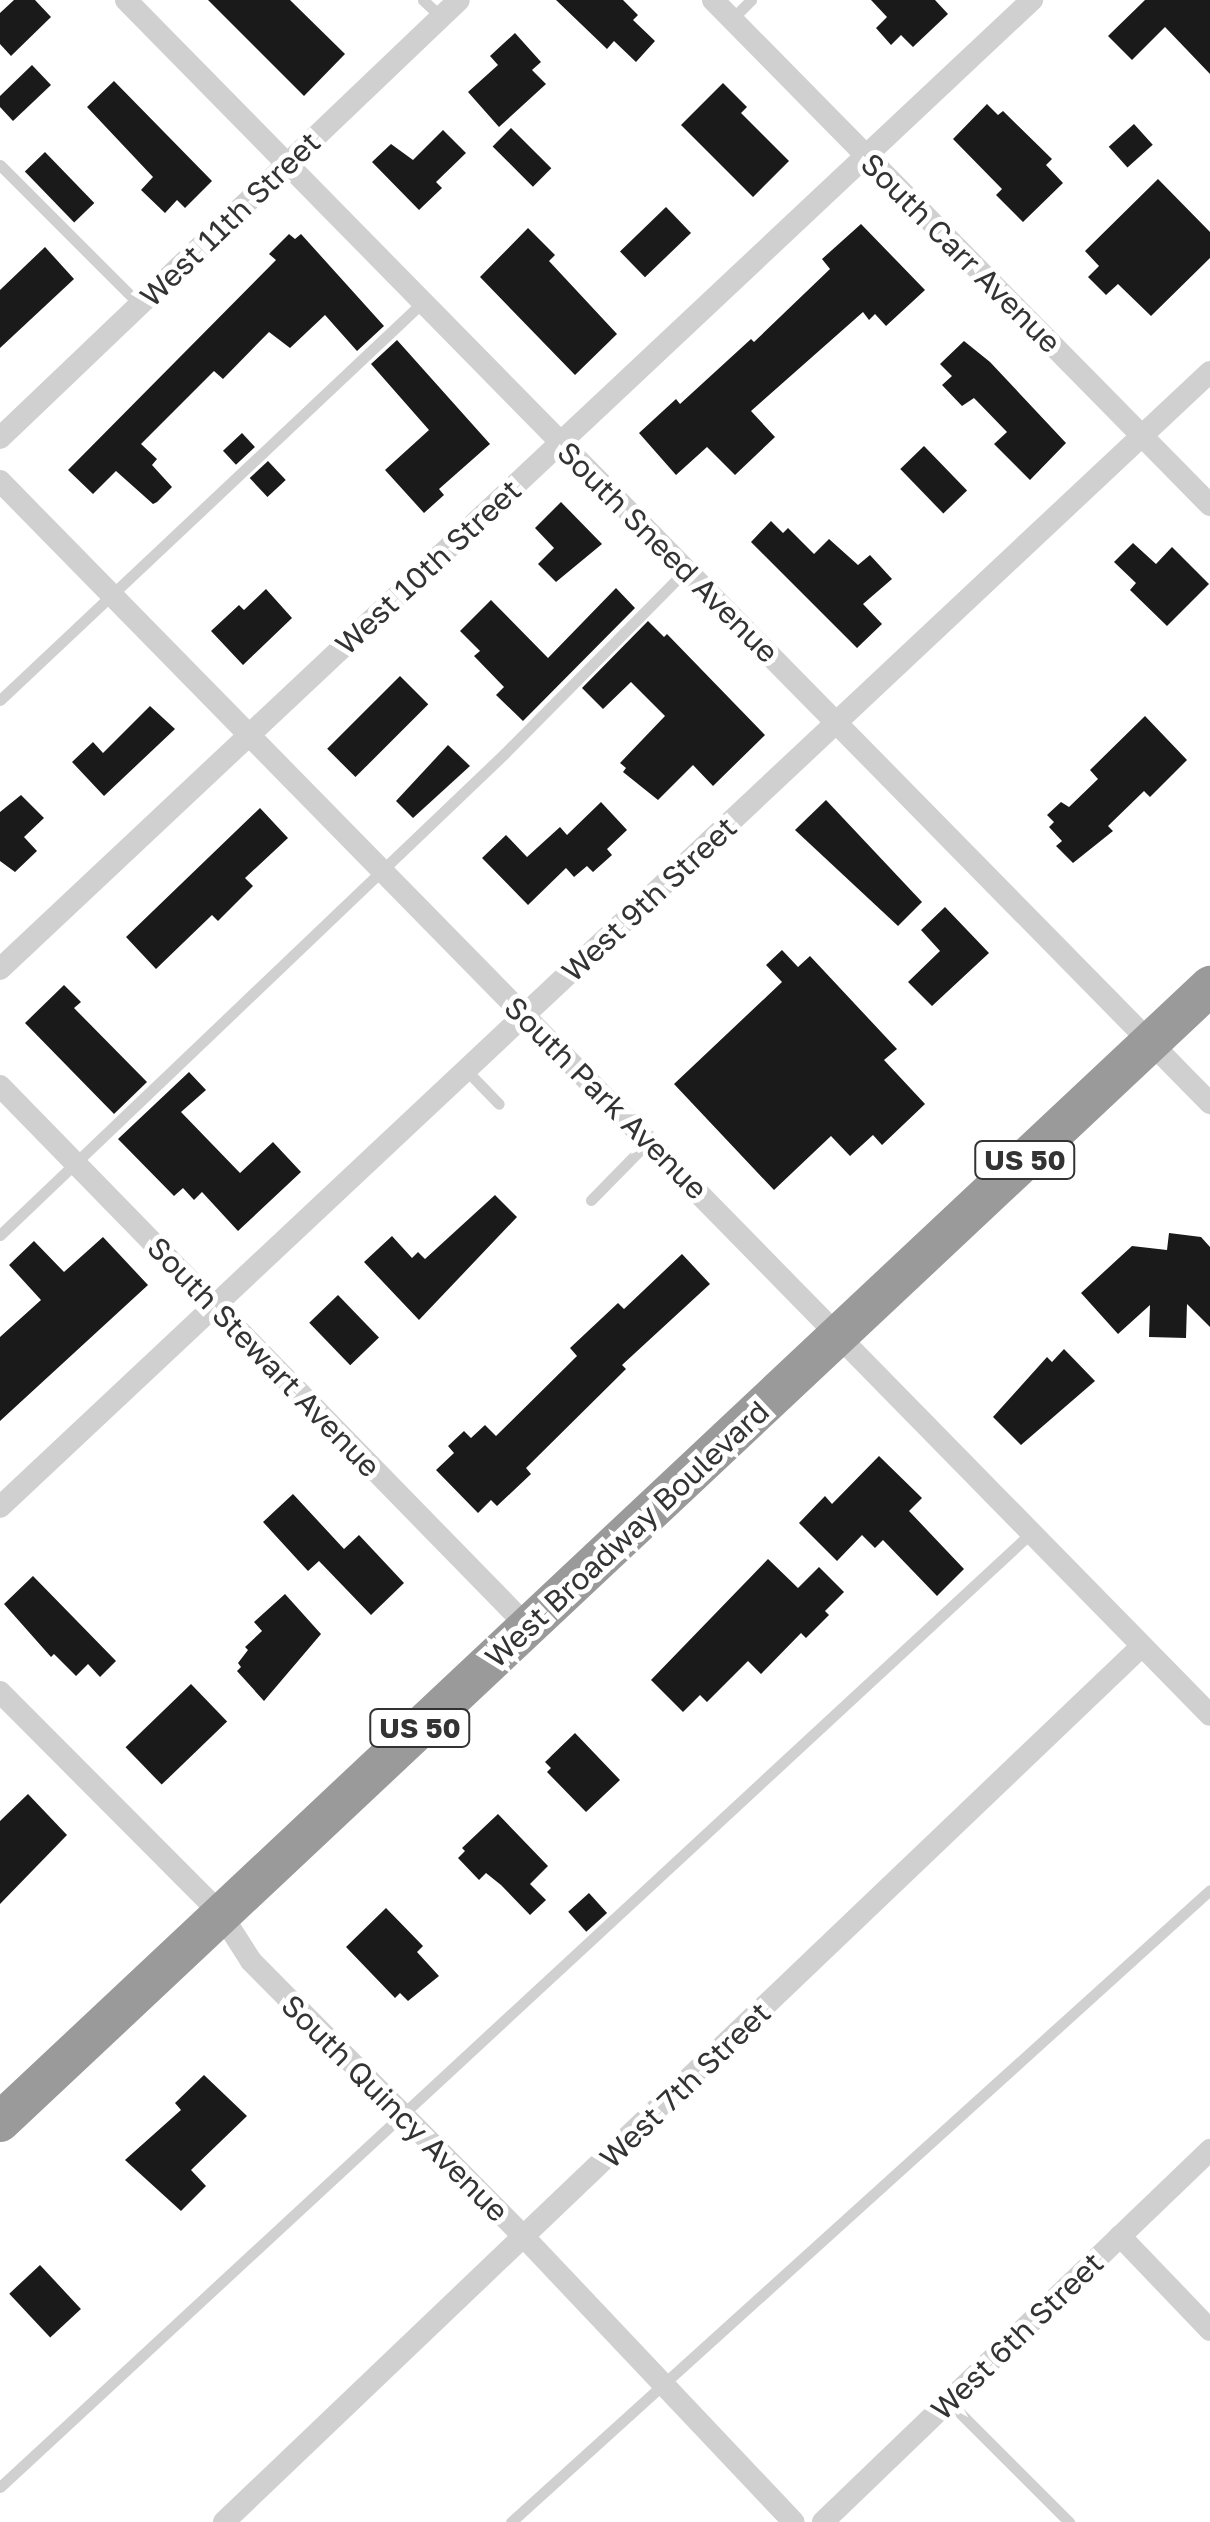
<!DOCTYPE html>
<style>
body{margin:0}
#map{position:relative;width:1210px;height:2522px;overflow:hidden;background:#fff;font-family:"Golos Text",sans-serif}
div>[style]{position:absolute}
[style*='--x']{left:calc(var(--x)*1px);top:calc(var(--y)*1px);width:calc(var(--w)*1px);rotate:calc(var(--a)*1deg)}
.building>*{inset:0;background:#1a1a1a;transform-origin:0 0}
.lane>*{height:11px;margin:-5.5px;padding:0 5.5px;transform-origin:5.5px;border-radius:5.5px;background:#d0d0d0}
.street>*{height:22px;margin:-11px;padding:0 11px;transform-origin:11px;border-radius:11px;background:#d0d0d0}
.highway>*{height:40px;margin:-20px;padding:0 20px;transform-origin:20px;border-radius:20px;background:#9a9a9a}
span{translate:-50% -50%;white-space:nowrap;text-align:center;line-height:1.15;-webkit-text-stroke:10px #fff;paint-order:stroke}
.shield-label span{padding:2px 8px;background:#fff;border:2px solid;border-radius:8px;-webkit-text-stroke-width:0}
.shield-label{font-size:28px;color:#333;font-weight:700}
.street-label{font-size:30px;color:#333}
</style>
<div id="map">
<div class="building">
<i style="clip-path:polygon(14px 0,35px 0,51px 17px,11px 56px,0 44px,0 13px)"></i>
<i style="clip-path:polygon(208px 0,290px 0,345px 54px,304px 96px)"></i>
<i style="clip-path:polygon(556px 0,623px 0,638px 15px,633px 20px,655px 41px,636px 62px,614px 41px,607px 49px)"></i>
<i style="clip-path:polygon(871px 0,935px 0,948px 14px,913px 47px,901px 35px,891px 45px,876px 28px,887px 17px)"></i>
<i style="clip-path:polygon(1145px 0,1210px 0,1210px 74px,1165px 27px,1132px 60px,1108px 36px)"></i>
<i style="clip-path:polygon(515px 33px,541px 62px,532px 70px,546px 84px,499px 127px,468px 92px,498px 65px,490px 56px)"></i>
<i style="clip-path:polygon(32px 65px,51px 85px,13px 121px,0 107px,0 96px)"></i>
<i style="clip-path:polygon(114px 81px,212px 181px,185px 208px,177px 200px,165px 213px,141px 190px,153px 177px,87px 107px)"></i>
<i style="clip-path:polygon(723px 83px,747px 107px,741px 113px,789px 161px,753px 197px,681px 125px)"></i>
<i style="clip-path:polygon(987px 104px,998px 115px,1003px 111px,1052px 159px,1046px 165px,1063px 183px,1023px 222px,996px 195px,1002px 189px,953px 139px)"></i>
<i style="left:1134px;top:124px;width:28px;height:34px;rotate:48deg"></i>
<i style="left:511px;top:128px;width:57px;height:26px;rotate:45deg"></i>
<i style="clip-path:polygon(443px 130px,466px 153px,436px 182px,442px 188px,419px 210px,372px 162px,391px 144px,413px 160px)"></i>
<i style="left:45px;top:152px;width:71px;height:28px;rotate:46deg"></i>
<i style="clip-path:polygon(1158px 179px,1210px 232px,1210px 258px,1151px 316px,1118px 284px,1106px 295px,1088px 277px,1099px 266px,1085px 251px)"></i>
<i style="left:666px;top:207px;width:36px;height:64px;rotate:46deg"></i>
<i style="clip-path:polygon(861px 224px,925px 290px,886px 326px,875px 314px,869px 320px,863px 312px,751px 411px,775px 437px,735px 475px,707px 447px,676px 475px,639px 433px,676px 399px,680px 404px,751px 339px,754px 342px,830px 269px,822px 259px)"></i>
<i style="clip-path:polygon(528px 228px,555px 255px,549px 261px,617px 334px,575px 375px,480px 277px)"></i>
<i style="clip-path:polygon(289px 234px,295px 239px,301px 234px,384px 326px,357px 351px,325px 315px,290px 348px,269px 332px,223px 379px,214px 371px,141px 444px,157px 459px,152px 465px,172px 487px,157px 502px,153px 504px,116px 471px,93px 494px,68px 470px,276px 260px,269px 254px)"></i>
<i style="clip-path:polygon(45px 247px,74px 279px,0 348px,0 290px)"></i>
<i style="clip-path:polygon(397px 340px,490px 444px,439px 489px,444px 495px,424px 513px,385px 470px,429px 430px,371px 364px)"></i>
<i style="clip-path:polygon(964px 341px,990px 362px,1066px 443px,1030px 480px,994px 444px,1007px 432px,974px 398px,962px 406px,942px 385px,952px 376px,940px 364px)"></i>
<i style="left:242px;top:433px;width:19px;height:26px;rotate:47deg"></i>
<i style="left:924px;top:446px;width:62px;height:33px;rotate:46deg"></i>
<i style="left:268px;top:461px;width:26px;height:25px;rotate:47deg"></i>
<i style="clip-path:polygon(561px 502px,602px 544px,556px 582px,538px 564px,554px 548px,535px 528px)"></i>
<i style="clip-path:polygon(771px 521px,783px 533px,788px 528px,814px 554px,829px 539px,858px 565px,870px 555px,892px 579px,863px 604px,882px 624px,857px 648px,751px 542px)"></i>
<i style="clip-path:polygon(1133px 543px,1156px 564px,1172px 547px,1209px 584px,1167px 626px,1130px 590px,1136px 583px,1114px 562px)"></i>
<i style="clip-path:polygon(616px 588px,635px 608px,523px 721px,496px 695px,504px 687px,474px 656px,480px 651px,460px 631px,491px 600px,548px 658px)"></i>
<i style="clip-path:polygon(266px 589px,292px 618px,243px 665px,211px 631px,239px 605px,244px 610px)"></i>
<i style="clip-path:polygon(648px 621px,664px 637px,667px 634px,765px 735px,713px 786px,693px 765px,658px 800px,623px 772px,626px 768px,620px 763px,665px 716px,631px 682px,603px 709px,582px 688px)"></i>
<i style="left:400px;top:676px;width:40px;height:103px;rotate:45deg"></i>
<i style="clip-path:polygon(150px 706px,175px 729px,104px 796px,72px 762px,93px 742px,103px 753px)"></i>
<i style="clip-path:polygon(1145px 716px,1187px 760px,1150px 797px,1144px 791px,1108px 826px,1113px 831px,1073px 863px,1056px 846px,1062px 841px,1049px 827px,1054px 822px,1047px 815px,1061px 802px,1069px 807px,1098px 779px,1090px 770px)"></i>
<i style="clip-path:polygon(448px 745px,470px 766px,413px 818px,396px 801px)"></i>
<i style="clip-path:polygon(21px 795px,44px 818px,24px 837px,37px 851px,15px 872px,0 861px,0 812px)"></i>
<i style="clip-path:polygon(826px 800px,922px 902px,898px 926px,795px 830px)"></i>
<i style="clip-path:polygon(601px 802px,627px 830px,607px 849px,612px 855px,593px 872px,587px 866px,574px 877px,566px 868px,528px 905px,482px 858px,506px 835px,527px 857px,560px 827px,567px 835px)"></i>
<i style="clip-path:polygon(260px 808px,288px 838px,245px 878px,253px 886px,218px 921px,212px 915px,156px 969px,126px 937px)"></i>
<i style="clip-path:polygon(945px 907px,989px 953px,932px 1006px,908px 982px,940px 951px,921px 930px)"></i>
<i style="clip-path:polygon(782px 950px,798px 967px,810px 956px,897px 1049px,884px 1060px,925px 1104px,882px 1145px,873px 1135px,850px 1156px,831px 1136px,774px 1190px,674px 1084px,782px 982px,766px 965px)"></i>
<i style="clip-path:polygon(64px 985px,81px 1002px,74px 1008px,147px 1082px,114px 1114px,25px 1023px)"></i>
<i style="clip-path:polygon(189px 1072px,206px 1090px,181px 1112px,240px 1173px,273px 1142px,301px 1172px,238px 1231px,202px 1192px,194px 1200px,183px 1188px,174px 1196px,118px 1139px)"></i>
<i style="clip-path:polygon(495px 1195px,517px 1217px,419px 1320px,364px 1262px,392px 1236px,412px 1258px,418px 1252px,425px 1259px)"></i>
<i style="clip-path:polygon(1169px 1233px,1201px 1237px,1210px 1247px,1210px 1327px,1187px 1304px,1186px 1338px,1149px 1337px,1150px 1305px,1118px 1334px,1081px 1293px,1132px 1246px,1167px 1250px)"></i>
<i style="clip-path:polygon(103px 1237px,148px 1285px,0 1421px,0 1337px,41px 1300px,9px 1265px,34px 1241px,64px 1272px)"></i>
<i style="clip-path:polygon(682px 1254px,710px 1284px,622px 1365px,626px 1369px,526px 1468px,531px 1474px,497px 1506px,491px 1500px,478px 1513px,436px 1470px,454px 1453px,448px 1446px,464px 1431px,471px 1438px,485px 1425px,496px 1436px,577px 1356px,570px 1348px,618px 1303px,624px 1309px)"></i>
<i style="left:338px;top:1295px;width:59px;height:40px;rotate:46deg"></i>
<i style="clip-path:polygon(1064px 1349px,1095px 1381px,1021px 1445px,993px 1417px,1047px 1357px,1052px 1362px)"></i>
<i style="clip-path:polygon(879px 1456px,922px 1498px,909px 1511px,964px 1569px,937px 1596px,883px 1540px,875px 1548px,862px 1535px,837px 1561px,799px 1523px,825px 1496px,832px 1504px)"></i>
<i style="clip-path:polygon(293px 1494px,344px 1549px,359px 1535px,404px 1583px,371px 1615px,319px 1561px,308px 1571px,263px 1522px)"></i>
<i style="clip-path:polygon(768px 1559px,798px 1588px,819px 1567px,844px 1592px,825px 1611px,829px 1615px,806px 1638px,801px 1633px,761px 1674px,748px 1661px,707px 1702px,700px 1695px,683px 1712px,651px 1680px)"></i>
<i style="clip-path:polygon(33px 1576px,116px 1661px,100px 1677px,88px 1664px,76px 1676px,54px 1654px,51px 1657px,4px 1604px)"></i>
<i style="clip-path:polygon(285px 1594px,321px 1634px,264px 1701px,237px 1671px,241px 1667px,238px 1663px,248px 1650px,245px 1647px,262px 1631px,254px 1622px)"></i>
<i style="left:191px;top:1684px;width:52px;height:91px;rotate:46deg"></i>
<i style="clip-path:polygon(575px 1733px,620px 1780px,586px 1812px,547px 1772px,551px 1768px,545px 1762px)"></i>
<i style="clip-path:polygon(28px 1794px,67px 1835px,0 1904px,0 1821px)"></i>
<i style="clip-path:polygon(498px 1814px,548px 1866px,530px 1884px,546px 1900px,530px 1915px,501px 1885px,486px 1873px,479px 1880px,458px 1858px,465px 1851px,462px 1848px)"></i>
<i style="left:589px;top:1893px;width:27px;height:28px;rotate:48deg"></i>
<i style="clip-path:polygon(386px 1908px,423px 1946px,417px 1952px,439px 1976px,408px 2001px,400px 1993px,395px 1998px,346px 1947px)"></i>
<i style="clip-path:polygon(204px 2075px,247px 2116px,191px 2170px,206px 2186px,181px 2211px,125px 2160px,181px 2110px,175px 2103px)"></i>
<i style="left:40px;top:2265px;width:60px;height:42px;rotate:47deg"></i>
</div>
<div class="lane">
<i style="--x:423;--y:0;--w:25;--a:43"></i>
<i style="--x:732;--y:19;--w:27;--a:-45"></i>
<i style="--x:0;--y:165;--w:199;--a:45"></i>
<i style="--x:0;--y:700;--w:581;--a:-43.26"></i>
<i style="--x:466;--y:1070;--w:47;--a:45.9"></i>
<i style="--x:591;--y:1200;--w:81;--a:-45.5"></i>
<i style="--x:0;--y:1235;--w:697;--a:-43.66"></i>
<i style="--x:504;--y:754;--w:259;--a:-45.3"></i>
<i style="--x:949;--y:2402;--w:170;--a:45"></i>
<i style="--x:0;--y:2487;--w:1406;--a:-42.78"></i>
<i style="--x:511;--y:2522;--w:942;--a:-42.12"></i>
</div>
<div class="street">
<i style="--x:126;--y:0;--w:1547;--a:45.5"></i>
<i style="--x:713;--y:0;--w:709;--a:45.46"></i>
<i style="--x:0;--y:438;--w:634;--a:-43.66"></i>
<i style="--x:0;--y:481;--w:1728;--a:45.56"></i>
<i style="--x:0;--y:969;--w:1416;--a:-43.2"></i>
<i style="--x:0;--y:1086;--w:756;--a:45.7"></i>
<i style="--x:0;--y:1507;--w:1659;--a:-43.17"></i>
<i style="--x:0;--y:1692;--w:313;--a:45.1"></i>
<i style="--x:221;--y:1914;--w:56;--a:57.4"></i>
<i style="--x:251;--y:1961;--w:390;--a:45.3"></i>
<i style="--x:525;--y:2238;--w:391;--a:46.6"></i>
<i style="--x:1120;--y:2236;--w:130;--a:46.2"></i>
<i style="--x:224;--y:2522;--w:1269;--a:-43.66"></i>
<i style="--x:823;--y:2522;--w:537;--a:-43.87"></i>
</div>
<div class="highway">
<i style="--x:0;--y:2122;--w:1660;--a:-43.19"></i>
</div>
<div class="shield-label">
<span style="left:1025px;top:1160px">US 50</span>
<span style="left:420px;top:1728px">US 50</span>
</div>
<div class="street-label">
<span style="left:230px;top:219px;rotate:-44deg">West 11th Street</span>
<span style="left:961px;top:253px;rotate:45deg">South Carr Avenue</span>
<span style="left:668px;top:552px;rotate:45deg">South Sneed Avenue</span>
<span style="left:428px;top:567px;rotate:-43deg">West 10th Street</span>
<span style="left:649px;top:899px;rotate:-43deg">West 9th Street</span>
<span style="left:606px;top:1098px;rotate:45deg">South Park Avenue</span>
<span style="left:264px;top:1357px;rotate:46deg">South Stewart Avenue</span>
<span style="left:627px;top:1534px;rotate:-43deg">West Broadway Boulevard</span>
<span style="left:685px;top:2085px;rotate:-44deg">West 7th Street</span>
<span style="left:395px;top:2108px;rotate:45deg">South Quincy Avenue</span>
<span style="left:1017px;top:2336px;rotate:-44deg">West 6th Street</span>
</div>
</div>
